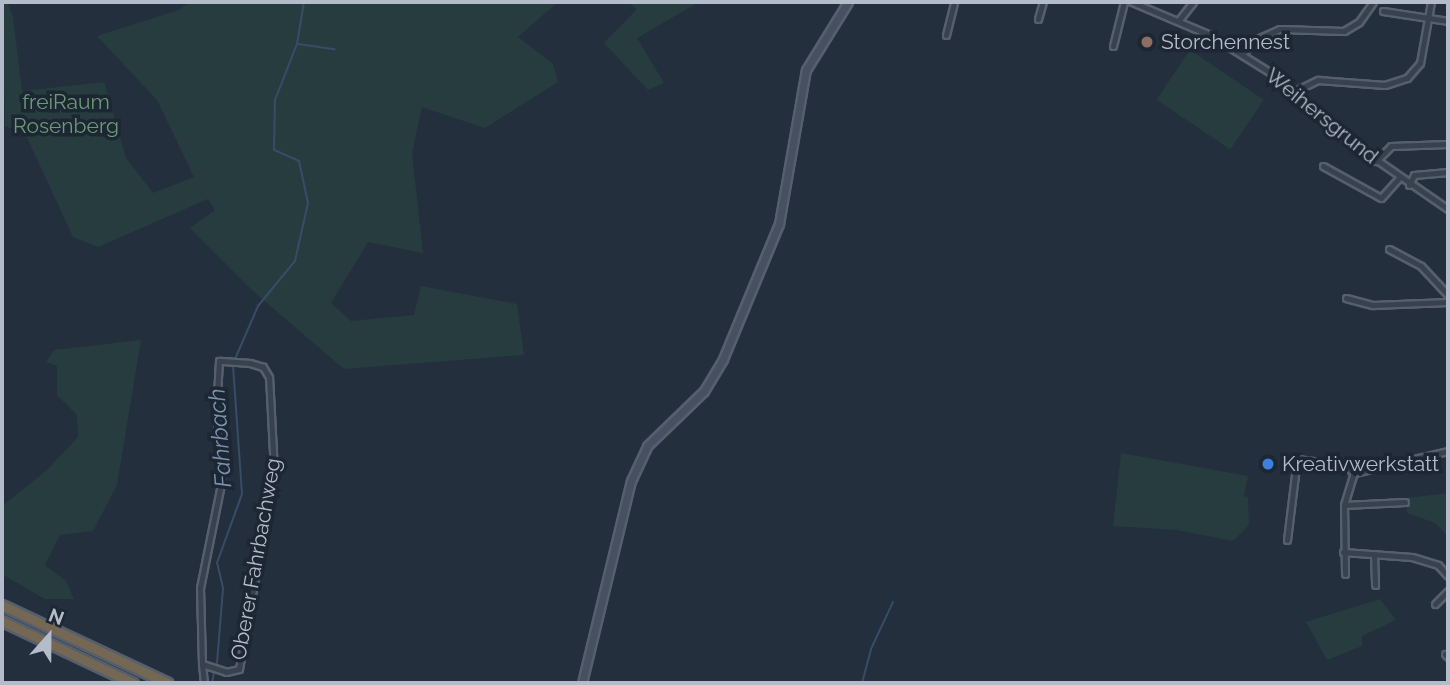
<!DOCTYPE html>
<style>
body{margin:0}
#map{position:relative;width:1450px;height:685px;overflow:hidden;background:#242f3e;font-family:Raleway,sans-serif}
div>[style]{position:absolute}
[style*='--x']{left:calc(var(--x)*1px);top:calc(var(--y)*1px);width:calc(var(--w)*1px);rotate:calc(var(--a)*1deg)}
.green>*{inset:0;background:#263c3f;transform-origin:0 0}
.stream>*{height:2px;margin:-1px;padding:0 1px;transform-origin:1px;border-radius:1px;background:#394c67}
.roads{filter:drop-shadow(2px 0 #565f6c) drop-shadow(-2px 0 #565f6c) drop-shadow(0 2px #565f6c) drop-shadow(0 -2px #565f6c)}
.street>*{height:5px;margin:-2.5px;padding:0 2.5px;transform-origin:2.5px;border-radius:2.5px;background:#38414e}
.secondary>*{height:7px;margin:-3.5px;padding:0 3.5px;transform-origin:3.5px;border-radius:3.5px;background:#465061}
.highway>*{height:9px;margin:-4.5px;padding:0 4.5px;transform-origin:4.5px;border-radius:4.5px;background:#746855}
.dots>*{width:19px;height:19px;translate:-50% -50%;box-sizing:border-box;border:4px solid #1d2633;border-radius:50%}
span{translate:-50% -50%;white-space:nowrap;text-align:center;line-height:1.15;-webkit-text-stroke:7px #1d2633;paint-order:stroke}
.poi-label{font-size:21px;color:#b4bcc9}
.left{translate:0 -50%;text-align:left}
.park-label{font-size:21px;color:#6b9a76}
.street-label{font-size:21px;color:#b4bcc9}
.water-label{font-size:23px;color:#7c92b1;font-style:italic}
.frame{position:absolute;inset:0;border:4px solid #b4bcc9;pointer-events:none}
.north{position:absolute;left:14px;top:601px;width:70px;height:70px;-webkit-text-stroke:5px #1d2633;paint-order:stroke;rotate:21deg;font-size:19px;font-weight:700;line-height:28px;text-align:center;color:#b4bcc9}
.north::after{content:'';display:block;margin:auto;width:24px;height:32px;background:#b4bcc9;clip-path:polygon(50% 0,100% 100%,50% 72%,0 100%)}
</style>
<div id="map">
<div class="green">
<i style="clip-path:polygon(7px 2px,13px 16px,22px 91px,104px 82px,126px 158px,153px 193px,194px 177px,157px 100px,97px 36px,179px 10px,189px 2px,558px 2px,518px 37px,553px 64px,558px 82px,485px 128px,422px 107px,412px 153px,423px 253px,368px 242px,331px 303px,351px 321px,414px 315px,421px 286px,517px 304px,524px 355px,344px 369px,254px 292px,190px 228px,215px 210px,208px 199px,98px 247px,73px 237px,25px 133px,5px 126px,2px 8px)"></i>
<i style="clip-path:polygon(627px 2px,699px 2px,637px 38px,664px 83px,648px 90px,604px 43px,637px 9px)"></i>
<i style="left:1190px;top:50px;width:89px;height:60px;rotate:34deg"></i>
<i style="clip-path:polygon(141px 340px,117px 485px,93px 531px,60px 535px,45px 565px,66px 581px,74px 599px,45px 599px,2px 574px,2px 506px,46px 471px,78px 437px,77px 415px,57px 395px,57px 366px,46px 362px,54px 350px)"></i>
<i style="clip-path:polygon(1121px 453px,1248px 476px,1244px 496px,1248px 497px,1249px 525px,1233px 541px,1177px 530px,1113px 526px)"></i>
<i style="clip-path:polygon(1448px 493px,1448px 536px,1435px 523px,1407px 513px,1407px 498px)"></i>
<i style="clip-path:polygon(1380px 599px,1396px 620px,1362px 636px,1362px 646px,1327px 660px,1306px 622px)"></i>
</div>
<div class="stream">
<i style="--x:298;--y:44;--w:37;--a:8"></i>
<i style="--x:235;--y:359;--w:58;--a:-66.5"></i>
<i style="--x:258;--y:306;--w:58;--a:-50.6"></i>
<i style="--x:295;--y:261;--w:59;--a:-77.4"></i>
<i style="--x:308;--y:203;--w:43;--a:-102.1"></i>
<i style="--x:299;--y:161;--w:27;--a:-156"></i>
<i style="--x:274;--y:150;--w:50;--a:-88.9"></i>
<i style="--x:275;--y:100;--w:60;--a:-68.6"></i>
<i style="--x:297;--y:44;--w:43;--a:-80.5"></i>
<i style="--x:217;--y:663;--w:75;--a:-85.4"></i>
<i style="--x:223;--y:588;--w:26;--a:-103"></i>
<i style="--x:217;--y:563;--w:73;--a:-70.1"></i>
<i style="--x:242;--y:494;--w:130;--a:-94"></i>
<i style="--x:212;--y:683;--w:10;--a:-79"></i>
<i style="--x:862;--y:683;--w:35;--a:-75"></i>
<i style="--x:871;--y:649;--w:52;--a:-64.9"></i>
</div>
<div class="roads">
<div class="street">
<i style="--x:1132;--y:2;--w:85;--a:22.9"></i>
<i style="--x:1210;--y:35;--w:75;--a:32"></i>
<i style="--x:1274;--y:75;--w:95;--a:41.6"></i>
<i style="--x:1345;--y:138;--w:125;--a:34.6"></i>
<i style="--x:1383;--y:11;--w:66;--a:8.7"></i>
<i style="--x:1038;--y:19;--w:18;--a:-74"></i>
<i style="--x:1179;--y:20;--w:23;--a:-52"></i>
<i style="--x:946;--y:35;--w:34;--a:-76"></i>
<i style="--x:1113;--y:46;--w:45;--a:-76"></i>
<i style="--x:1242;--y:54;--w:19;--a:-47"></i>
<i style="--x:1255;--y:40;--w:27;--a:-24"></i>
<i style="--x:1280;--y:29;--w:64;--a:1.8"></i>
<i style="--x:1344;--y:31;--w:17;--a:-31"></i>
<i style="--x:1359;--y:22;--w:24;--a:-55"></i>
<i style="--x:1293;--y:92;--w:28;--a:-26"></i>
<i style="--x:1318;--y:80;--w:67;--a:4.3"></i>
<i style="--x:1385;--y:85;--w:23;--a:-18"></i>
<i style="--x:1407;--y:78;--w:20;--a:-49"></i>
<i style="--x:1420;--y:63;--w:62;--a:-79.8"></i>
<i style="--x:1376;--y:161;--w:21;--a:-45"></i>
<i style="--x:1391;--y:146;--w:57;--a:-2"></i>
<i style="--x:1323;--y:166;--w:66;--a:28.9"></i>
<i style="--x:1381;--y:198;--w:27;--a:-48"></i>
<i style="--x:1409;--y:185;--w:11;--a:-63"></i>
<i style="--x:1414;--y:175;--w:34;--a:-5"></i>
<i style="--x:1389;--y:249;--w:36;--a:28"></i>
<i style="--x:1421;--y:266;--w:40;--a:47"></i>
<i style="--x:1346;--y:298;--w:28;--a:15"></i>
<i style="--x:1373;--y:305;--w:75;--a:-2.3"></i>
<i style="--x:1344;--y:505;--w:61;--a:-2.8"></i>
<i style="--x:1287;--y:540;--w:82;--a:-83"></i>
<i style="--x:1297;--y:459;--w:48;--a:7.1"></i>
<i style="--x:1345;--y:465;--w:12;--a:42"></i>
<i style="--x:1343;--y:552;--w:69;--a:4.1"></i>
<i style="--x:1412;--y:557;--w:27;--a:17"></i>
<i style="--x:1438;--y:565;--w:15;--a:48"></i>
<i style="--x:1374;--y:554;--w:31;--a:88"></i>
<i style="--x:1345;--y:574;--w:69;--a:-90.8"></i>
<i style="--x:1344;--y:505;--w:34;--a:-73"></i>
<i style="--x:1354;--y:473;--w:97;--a:-13.2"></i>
<i style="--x:1435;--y:604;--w:18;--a:-45"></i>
<i style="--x:1445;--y:654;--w:4;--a:45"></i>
<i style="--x:202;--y:664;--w:25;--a:18"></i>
<i style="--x:226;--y:672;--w:13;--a:-13"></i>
<i style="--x:239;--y:669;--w:201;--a:-80"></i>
<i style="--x:274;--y:471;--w:94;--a:-93"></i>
<i style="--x:269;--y:377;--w:12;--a:-121"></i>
<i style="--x:263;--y:367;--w:14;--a:-163"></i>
<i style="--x:250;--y:363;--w:31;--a:-176"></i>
<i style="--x:219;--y:361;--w:51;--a:93.4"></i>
<i style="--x:216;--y:412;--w:67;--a:84.9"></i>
<i style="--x:222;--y:479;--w:111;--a:101.4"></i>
<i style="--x:200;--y:588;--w:76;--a:88.5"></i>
<i style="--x:202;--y:664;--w:19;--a:84"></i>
</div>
<div class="secondary">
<i style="--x:582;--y:683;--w:208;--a:-76.4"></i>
<i style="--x:631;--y:481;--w:38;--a:-65"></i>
<i style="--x:647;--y:446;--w:79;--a:-44"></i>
<i style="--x:704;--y:391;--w:37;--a:-59"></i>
<i style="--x:723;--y:359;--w:146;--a:-67.5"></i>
<i style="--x:779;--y:224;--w:156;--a:-80.1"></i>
<i style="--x:806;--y:70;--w:80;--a:-58.3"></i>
</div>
<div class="highway">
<i style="--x:2;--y:605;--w:183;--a:25.2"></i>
<i style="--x:2;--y:621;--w:145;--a:25.3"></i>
</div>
</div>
<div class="dots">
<i style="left:1147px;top:42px;background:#8d6e63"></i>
<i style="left:1268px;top:464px;background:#3f7fe0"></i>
</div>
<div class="poi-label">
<span class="left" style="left:1161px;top:42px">Storchennest</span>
<span class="left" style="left:1282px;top:464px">Kreativwerkstatt</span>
</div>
<div class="park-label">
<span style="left:66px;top:114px">freiRaum<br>Rosenberg</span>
</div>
<div class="street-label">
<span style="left:1322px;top:116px;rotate:39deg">Weihersgrund</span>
<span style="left:256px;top:559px;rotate:-80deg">Oberer Fahrbachweg</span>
</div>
<div class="water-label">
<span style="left:220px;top:438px;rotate:-94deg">Fahrbach</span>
</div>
<div class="frame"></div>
<div class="north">N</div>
</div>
